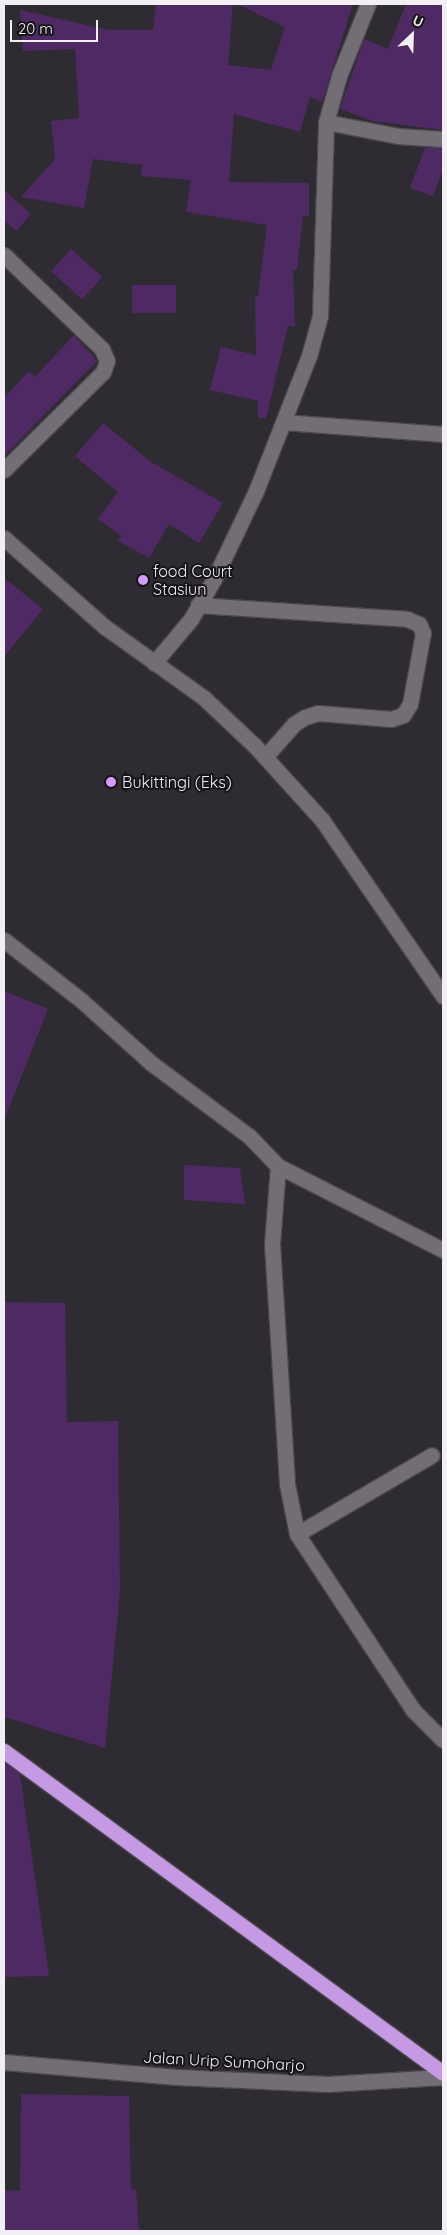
<!DOCTYPE html>
<style>
body{margin:0}
#map{position:relative;width:447px;height:2235px;overflow:hidden;background:#2f2b32;font-family:Quicksand,sans-serif}
div>[style]{position:absolute}
[style*='--x']{left:calc(var(--x)*1px);top:calc(var(--y)*1px);width:calc(var(--w)*1px);rotate:calc(var(--a)*1deg)}
.building>*{inset:0;background:#4e2963;transform-origin:0 0}
.roads{filter:drop-shadow(1px 0 #4c484e) drop-shadow(-1px 0 #4c484e) drop-shadow(0 1px #4c484e) drop-shadow(0 -1px #4c484e)}
.minor>*{height:15px;margin:-7.5px;padding:0 7.5px;transform-origin:7.5px;border-radius:7.5px;background:#736e76}
.highway>*{height:15px;margin:-7.5px;padding:0 7.5px;transform-origin:7.5px;border-radius:7.5px;background:#c699e4}
.dots>*{width:14px;height:14px;translate:-50% -50%;box-sizing:border-box;border:2px solid #161417;border-radius:50%}
span{translate:-50% -50%;white-space:nowrap;text-align:center;line-height:1.15;-webkit-text-stroke:4px #161417;paint-order:stroke}
.poi-label{font-size:16px;color:#f2eff4}
.left{translate:0 -50%;text-align:left}
.street-label{font-size:16px;color:#f2eff4}
.frame{position:absolute;inset:0;border:5px solid #f2eff4;pointer-events:none}
.north{position:absolute;left:387px;top:10px;width:50px;height:50px;-webkit-text-stroke:4px #161417;paint-order:stroke;rotate:24deg;font-size:14px;font-weight:700;line-height:20px;text-align:center;color:#f2eff4}
.north::after{content:'';display:block;margin:auto;width:18px;height:22px;background:#f2eff4;clip-path:polygon(50% 0,100% 100%,50% 72%,0 100%)}
.scale{position:absolute;left:10px;top:20px;width:88px;height:22px;box-sizing:border-box;border:2px solid #f2eff4;border-top:0;padding-left:6px;font-size:15px;line-height:18px;white-space:nowrap;color:#f2eff4;-webkit-text-stroke:4px #161417;paint-order:stroke}
</style>
<div id="map">
<div class="building">
<i style="clip-path:polygon(156px 4px,233px 4px,228px 65px,271px 70px,285px 27px,237px 4px,353px 4px,322px 102px,310px 97px,300px 132px,234px 114px,229px 182px,309px 183px,309px 216px,303px 216px,297px 270px,293px 269px,295px 326px,288px 326px,266px 418px,258px 418px,258px 401px,210px 390px,221px 347px,256px 355px,255px 296px,258px 296px,267px 225px,186px 212px,191px 180px,141px 176px,142px 165px,93px 159px,84px 208px,21px 197px,55px 159px,51px 121px,79px 118px,75px 49px,23px 51px,20px 10px,109px 30px,153px 30px)"></i>
<i style="clip-path:polygon(406px 4px,443px 4px,443px 130px,372px 121px,340px 109px,364px 39px,388px 49px)"></i>
<i style="clip-path:polygon(425px 147px,443px 148px,443px 169px,433px 196px,410px 188px)"></i>
<i style="clip-path:polygon(4px 190px,31px 214px,16px 231px,4px 220px)"></i>
<i style="left:71px;top:249px;width:42px;height:30px;rotate:42deg"></i>
<i style="left:132px;top:285px;width:44px;height:28px"></i>
<i style="clip-path:polygon(74px 335px,97px 361px,4px 456px,4px 398px,29px 371px,35px 377px)"></i>
<i style="clip-path:polygon(103px 423px,151px 462px,223px 503px,199px 543px,169px 524px,149px 558px,118px 541px,121px 536px,98px 519px,118px 492px,75px 456px)"></i>
<i style="clip-path:polygon(4px 578px,43px 609px,4px 657px)"></i>
<i style="clip-path:polygon(4px 991px,48px 1009px,5px 1118px,4px 1118px)"></i>
<i style="clip-path:polygon(184px 1165px,240px 1168px,245px 1204px,184px 1200px)"></i>
<i style="clip-path:polygon(4px 1302px,65px 1303px,67px 1422px,118px 1421px,120px 1590px,105px 1748px,4px 1717px)"></i>
<i style="clip-path:polygon(4px 1762px,20px 1774px,49px 1976px,4px 1977px)"></i>
<i style="clip-path:polygon(21px 2094px,129px 2096px,131px 2190px,136px 2189px,139px 2231px,4px 2231px,4px 2190px,20px 2191px)"></i>
</div>
<div class="roads">
<div class="minor">
<i style="--x:326;--y:122;--w:73;--a:11"></i>
<i style="--x:398;--y:136;--w:45;--a:3.8"></i>
<i style="--x:4;--y:255;--w:136;--a:43.8"></i>
<i style="--x:102;--y:349;--w:13;--a:67"></i>
<i style="--x:107;--y:361;--w:12;--a:110"></i>
<i style="--x:103;--y:372;--w:139;--a:135.3"></i>
<i style="--x:284;--y:422;--w:159;--a:4.3"></i>
<i style="--x:4;--y:538;--w:135;--a:41.4"></i>
<i style="--x:105;--y:627;--w:122;--a:35.6"></i>
<i style="--x:204;--y:698;--w:70;--a:43.3"></i>
<i style="--x:255;--y:746;--w:100;--a:47.8"></i>
<i style="--x:322;--y:820;--w:214;--a:55.5"></i>
<i style="--x:198;--y:605;--w:209;--a:3.8"></i>
<i style="--x:407;--y:619;--w:13;--a:23"></i>
<i style="--x:419;--y:624;--w:10;--a:66"></i>
<i style="--x:423;--y:633;--w:72;--a:100.4"></i>
<i style="--x:410;--y:704;--w:13;--a:122"></i>
<i style="--x:403;--y:715;--w:13;--a:162"></i>
<i style="--x:391;--y:719;--w:73;--a:-175.3"></i>
<i style="--x:318;--y:713;--w:14;--a:163"></i>
<i style="--x:305;--y:717;--w:13;--a:148"></i>
<i style="--x:294;--y:724;--w:44;--a:131.3"></i>
<i style="--x:154;--y:663;--w:57;--a:-49.9"></i>
<i style="--x:191;--y:619;--w:46;--a:-60.1"></i>
<i style="--x:214;--y:579;--w:98;--a:-64.5"></i>
<i style="--x:256;--y:491;--w:145;--a:-68.6"></i>
<i style="--x:309;--y:356;--w:41;--a:-74.6"></i>
<i style="--x:320;--y:316;--w:194;--a:-88.2"></i>
<i style="--x:326;--y:122;--w:48;--a:-74.2"></i>
<i style="--x:339;--y:76;--w:78;--a:-68.1"></i>
<i style="--x:4;--y:940;--w:99;--a:38"></i>
<i style="--x:82;--y:1001;--w:93;--a:41.9"></i>
<i style="--x:151;--y:1063;--w:122;--a:36.7"></i>
<i style="--x:249;--y:1136;--w:42;--a:46"></i>
<i style="--x:278;--y:1166;--w:78;--a:94.4"></i>
<i style="--x:272;--y:1244;--w:240;--a:86.4"></i>
<i style="--x:287;--y:1484;--w:51;--a:78.7"></i>
<i style="--x:297;--y:1534;--w:211;--a:56.6"></i>
<i style="--x:413;--y:1710;--w:42;--a:45"></i>
<i style="--x:278;--y:1166;--w:185;--a:27"></i>
<i style="--x:297;--y:1534;--w:156;--a:-30.3"></i>
<i style="--x:4;--y:2062;--w:173;--a:5"></i>
<i style="--x:176;--y:2077;--w:152;--a:2.6"></i>
<i style="--x:328;--y:2084;--w:115;--a:-3.5"></i>
</div>
<div class="highway">
<i style="--x:4;--y:1751;--w:544;--a:36.26"></i>
</div>
</div>
<div class="dots">
<i style="left:143px;top:580px;background:#d59bfb"></i>
<i style="left:111px;top:782px;background:#d59bfb"></i>
</div>
<div class="poi-label">
<span class="left" style="left:153px;top:580px">food Court<br>Stasiun</span>
<span class="left" style="left:122px;top:782px">Bukittingi (Eks)</span>
</div>
<div class="street-label">
<span style="left:224px;top:2061px;rotate:3deg">Jalan Urip Sumoharjo</span>
</div>
<div class="frame"></div>
<div class="north">U</div>
<div class="scale">20 m</div>
</div>
